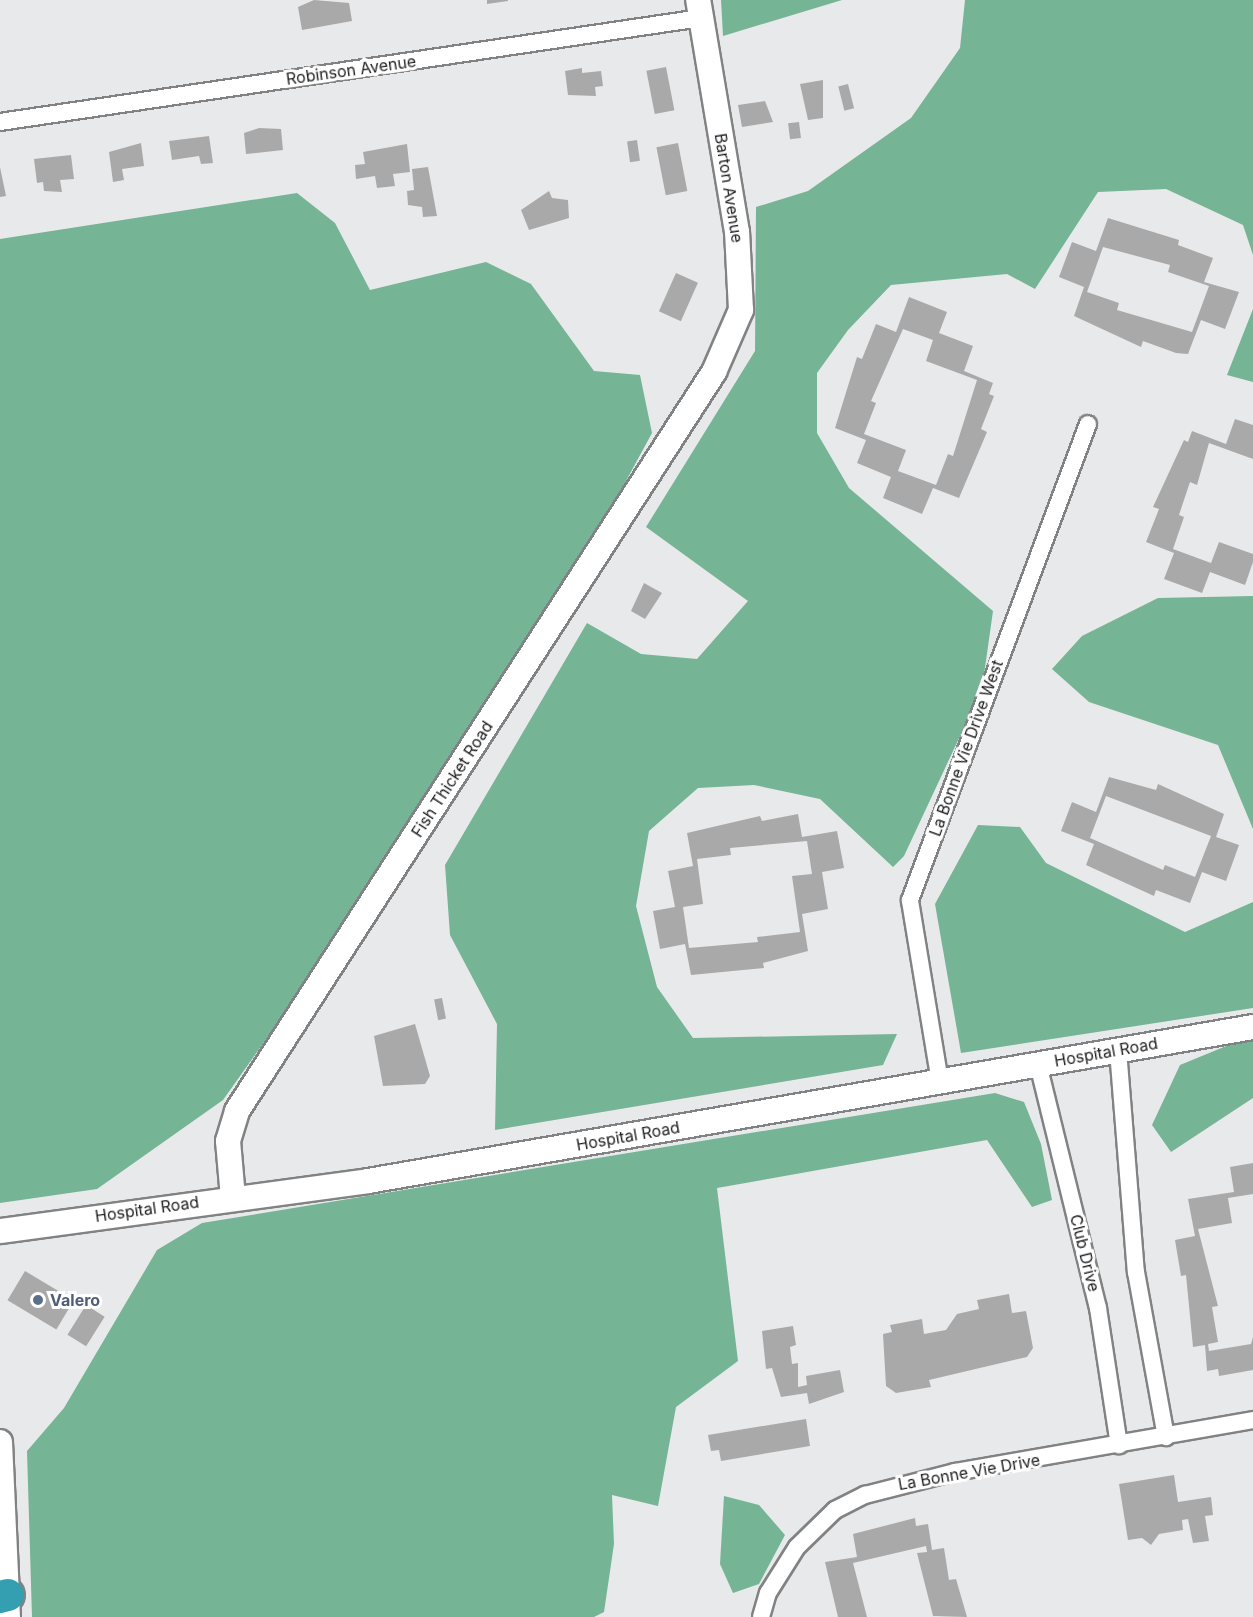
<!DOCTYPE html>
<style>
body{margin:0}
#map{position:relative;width:1253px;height:1617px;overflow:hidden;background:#e8e9ea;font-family:Inter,sans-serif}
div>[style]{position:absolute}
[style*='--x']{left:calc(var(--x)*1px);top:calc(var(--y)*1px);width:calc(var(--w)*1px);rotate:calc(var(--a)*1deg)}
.forest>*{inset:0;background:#75b494}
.building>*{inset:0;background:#aaa9aa;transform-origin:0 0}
.roads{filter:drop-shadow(2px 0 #818283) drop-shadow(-2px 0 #818283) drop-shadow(0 2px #818283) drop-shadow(0 -2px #818283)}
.street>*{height:16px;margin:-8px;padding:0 8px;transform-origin:8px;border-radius:8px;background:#fff}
.secondary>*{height:24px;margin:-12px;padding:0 12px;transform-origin:12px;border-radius:12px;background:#fff}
.highway>*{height:32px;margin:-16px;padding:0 16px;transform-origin:16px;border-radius:16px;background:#339fb0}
.dots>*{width:16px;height:16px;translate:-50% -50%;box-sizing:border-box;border:3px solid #fff;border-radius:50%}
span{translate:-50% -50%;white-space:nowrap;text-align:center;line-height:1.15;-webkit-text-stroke:6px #fff;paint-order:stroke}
.street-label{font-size:16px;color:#1c1c1c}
.service-label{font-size:16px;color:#4e5e75;font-weight:700}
.left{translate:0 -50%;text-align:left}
</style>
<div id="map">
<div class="forest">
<i style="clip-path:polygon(721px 0,842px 0,723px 36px)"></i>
<i style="clip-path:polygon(965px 0,1253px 0,1253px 255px,1243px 225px,1166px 189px,1098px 192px,1035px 289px,1007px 274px,891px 285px,848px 330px,817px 373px,817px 433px,849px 488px,993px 611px,982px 689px,904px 856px,893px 867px,820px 799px,754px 785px,698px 788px,649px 831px,636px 906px,657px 987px,693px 1038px,897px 1034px,883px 1065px,495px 1130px,497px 1024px,450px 935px,445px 865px,587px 623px,641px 654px,697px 659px,748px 601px,646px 527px,755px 351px,756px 207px,808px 191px,911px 118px,960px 48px)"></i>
<i style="clip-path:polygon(297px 193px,335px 223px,370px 290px,486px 262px,531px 284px,594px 371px,640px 375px,652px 433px,601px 527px,333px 945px,223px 1100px,97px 1189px,0 1203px,0 239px)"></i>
<i style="clip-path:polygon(1253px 309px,1253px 382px,1227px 375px)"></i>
<i style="clip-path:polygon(1253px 596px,1253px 829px,1218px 745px,1089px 702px,1052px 669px,1082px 636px,1158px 598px)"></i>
<i style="clip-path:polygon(978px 825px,1020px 827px,1046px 863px,1185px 932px,1253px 902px,1253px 1008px,961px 1053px,935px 904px)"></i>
<i style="clip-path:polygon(1253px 1035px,1253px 1098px,1171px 1152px,1152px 1125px,1180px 1065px)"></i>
<i style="clip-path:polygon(995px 1093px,1024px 1102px,1041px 1144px,1052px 1200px,1032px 1207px,987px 1140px,717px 1188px,738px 1361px,676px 1407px,658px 1506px,612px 1495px,614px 1544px,604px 1612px,594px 1617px,32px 1617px,27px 1451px,64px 1408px,157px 1250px,202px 1223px)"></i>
<i style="clip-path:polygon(724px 1496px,759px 1505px,785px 1535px,759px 1584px,733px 1593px,720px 1564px)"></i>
</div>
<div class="building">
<i style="clip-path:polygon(314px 0,349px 3px,352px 21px,302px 30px,298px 7px)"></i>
<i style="clip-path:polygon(487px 0,508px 0,508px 1px,487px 4px)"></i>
<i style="left:666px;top:67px;width:44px;height:20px;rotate:79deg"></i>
<i style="clip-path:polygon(582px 68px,582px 73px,601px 71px,603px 86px,595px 87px,596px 96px,568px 95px,565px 71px)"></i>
<i style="clip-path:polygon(823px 80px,823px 118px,808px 120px,800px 84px)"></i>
<i style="left:848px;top:84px;width:25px;height:10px;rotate:76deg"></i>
<i style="clip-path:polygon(765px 101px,773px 122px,742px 127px,738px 105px)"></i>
<i style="left:799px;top:122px;width:16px;height:11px;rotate:83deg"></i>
<i style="clip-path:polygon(259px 128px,281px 129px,283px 150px,246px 154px,244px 133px)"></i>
<i style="clip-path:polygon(209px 136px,213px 163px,201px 164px,199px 156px,172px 160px,169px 141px)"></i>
<i style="left:637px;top:140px;width:21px;height:10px;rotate:82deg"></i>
<i style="clip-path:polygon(141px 143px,144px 166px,122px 169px,124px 180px,113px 182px,109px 152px)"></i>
<i style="left:678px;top:143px;width:49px;height:22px;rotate:79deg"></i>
<i style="clip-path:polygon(407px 144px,410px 172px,393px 174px,395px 186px,377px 188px,375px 176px,356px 179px,355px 165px,365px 164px,363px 152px)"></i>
<i style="clip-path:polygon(71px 155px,74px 179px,60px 180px,62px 192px,44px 191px,43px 182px,37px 183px,34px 159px)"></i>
<i style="clip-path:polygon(0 167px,6px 196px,0 197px)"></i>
<i style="clip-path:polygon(428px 167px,437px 216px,423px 217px,422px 207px,408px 205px,407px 191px,414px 190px,412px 169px)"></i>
<i style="clip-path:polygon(549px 191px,552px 198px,568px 200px,569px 218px,529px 230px,521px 210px)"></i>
<i style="clip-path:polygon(evenodd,1108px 218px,1179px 240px,1178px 245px,1213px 258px,1204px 282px,1239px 292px,1225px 329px,1201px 320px,1188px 354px,1176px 353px,1143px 341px,1141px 347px,1074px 316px,1084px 287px,1059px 277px,1072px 242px,1096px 251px,1108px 218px,1103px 247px,1170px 265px,1168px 272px,1209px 286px,1192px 332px,1117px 310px,1119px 303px,1087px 292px,1103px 247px)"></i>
<i style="left:676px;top:273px;width:24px;height:42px;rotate:24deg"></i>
<i style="clip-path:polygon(evenodd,909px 297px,947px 312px,939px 333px,973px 346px,964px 371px,993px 383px,989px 394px,994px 396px,981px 429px,987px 432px,959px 498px,933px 488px,922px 514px,883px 498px,891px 477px,857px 463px,866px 440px,835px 428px,857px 357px,862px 359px,876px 324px,896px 332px,909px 297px,903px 329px,933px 340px,926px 361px,977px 380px,953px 456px,948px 454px,936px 485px,898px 471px,906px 450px,864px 434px,876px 403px,871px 401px,903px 329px)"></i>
<i style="clip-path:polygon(1235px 419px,1253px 425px,1253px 459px,1209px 443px,1197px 485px,1190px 482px,1179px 515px,1184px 517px,1173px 549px,1211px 563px,1219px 542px,1253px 554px,1253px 562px,1245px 585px,1210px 572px,1202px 593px,1164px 579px,1174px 553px,1146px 542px,1159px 509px,1153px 507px,1184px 440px,1188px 442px,1192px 431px,1226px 444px)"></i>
<i style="clip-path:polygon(644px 583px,662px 593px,645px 619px,631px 611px)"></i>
<i style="clip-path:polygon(evenodd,1109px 777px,1156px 790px,1158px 784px,1224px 814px,1216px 837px,1239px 845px,1226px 881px,1202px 872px,1190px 903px,1156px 890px,1154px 896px,1086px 865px,1094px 844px,1061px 831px,1072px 802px,1096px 812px,1109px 777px,1106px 796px,1211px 836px,1195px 877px,1165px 865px,1163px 870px,1090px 838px,1106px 796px)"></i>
<i style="clip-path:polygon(evenodd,798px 814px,802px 837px,837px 831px,844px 868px,822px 872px,828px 909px,802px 914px,808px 951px,763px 963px,764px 968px,691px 975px,685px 944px,660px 949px,653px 911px,675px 907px,668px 871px,693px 866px,687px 833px,760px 816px,762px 821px,798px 814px,807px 841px,812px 874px,792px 876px,800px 932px,757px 937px,758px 942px,689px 948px,683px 907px,703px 904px,697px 859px,731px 855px,730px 848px,807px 841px)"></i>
<i style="left:442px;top:998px;width:21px;height:8px;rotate:79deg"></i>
<i style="clip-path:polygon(415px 1024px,430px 1076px,425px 1084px,383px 1086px,374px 1036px)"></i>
<i style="clip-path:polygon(1253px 1163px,1253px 1194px,1228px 1198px,1232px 1223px,1198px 1229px,1218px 1306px,1212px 1307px,1218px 1342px,1208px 1344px,1209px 1351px,1251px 1344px,1253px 1337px,1253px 1370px,1219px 1376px,1218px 1369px,1207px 1371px,1205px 1345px,1193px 1347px,1186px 1275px,1181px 1276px,1175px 1240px,1195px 1236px,1188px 1199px,1234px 1192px,1230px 1167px)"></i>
<i style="left:25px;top:1271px;width:57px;height:34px;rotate:31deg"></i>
<i style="clip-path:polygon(1009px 1294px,1012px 1313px,1026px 1311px,1033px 1348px,1027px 1357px,929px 1380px,931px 1387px,896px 1393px,886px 1386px,883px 1334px,892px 1332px,890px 1325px,922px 1319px,924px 1334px,946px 1330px,957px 1314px,979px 1309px,977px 1300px)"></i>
<i style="left:86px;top:1305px;width:22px;height:35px;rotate:32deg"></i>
<i style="clip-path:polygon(793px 1326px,796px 1345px,790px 1347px,792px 1364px,798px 1363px,798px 1387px,807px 1385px,806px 1376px,840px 1370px,844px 1392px,809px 1404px,807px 1393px,781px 1397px,772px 1368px,766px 1369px,762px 1331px)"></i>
<i style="clip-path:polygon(806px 1419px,810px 1446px,721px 1461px,719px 1450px,711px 1451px,708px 1435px)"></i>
<i style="clip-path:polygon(1174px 1475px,1178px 1502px,1211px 1497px,1213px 1515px,1205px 1516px,1209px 1541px,1193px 1543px,1188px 1519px,1182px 1520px,1183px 1530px,1159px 1534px,1151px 1545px,1142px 1538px,1128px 1540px,1119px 1484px)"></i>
<i style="clip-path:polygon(915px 1518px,916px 1526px,928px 1524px,932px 1550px,944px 1548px,949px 1580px,956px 1579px,967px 1617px,933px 1616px,917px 1553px,927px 1552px,926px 1546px,853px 1563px,867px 1617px,838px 1617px,825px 1562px,857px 1557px,853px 1534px)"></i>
</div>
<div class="roads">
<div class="street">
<i style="--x:0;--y:122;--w:709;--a:-8.44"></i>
<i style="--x:1118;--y:1050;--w:223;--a:85.4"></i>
<i style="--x:1136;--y:1272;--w:168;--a:79.7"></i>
<i style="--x:1038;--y:1064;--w:251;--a:76.2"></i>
<i style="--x:1098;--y:1308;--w:139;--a:81.3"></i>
<i style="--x:940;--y:1082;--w:184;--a:-99.4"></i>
<i style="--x:910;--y:900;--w:508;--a:-69.5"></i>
<i style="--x:761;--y:1617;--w:25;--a:-74"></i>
<i style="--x:768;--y:1593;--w:54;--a:-57.8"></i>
<i style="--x:797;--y:1547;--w:53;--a:-44.2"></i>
<i style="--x:835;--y:1510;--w:34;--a:-27"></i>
<i style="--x:865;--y:1495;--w:93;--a:-14.3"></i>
<i style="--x:955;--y:1472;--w:303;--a:-9.9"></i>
</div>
<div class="secondary">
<i style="--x:233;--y:1198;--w:57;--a:-95"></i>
<i style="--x:228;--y:1141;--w:31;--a:-73"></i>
<i style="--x:237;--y:1111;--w:880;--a:-57.16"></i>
<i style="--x:714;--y:372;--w:68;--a:-66.5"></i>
<i style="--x:741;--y:310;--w:78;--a:-92.9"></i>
<i style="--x:737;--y:232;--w:235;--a:-99.5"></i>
<i style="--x:0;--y:1231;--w:371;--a:-7.7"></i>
<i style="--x:368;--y:1181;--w:898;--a:-9.87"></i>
<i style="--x:0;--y:1442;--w:175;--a:87.4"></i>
</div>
<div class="highway">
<i style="--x:0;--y:1597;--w:8;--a:-14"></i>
</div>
</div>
<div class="dots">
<i style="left:38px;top:1300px;background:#5c6f8a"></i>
</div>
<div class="street-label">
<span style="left:351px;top:70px;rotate:-8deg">Robinson Avenue</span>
<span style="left:729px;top:188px;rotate:81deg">Barton Avenue</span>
<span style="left:966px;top:748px;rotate:-70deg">La Bonne Vie Drive West</span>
<span style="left:452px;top:779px;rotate:-57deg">Fish Thicket Road</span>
<span style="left:1106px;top:1052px;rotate:-10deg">Hospital Road</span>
<span style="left:628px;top:1136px;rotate:-10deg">Hospital Road</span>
<span style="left:147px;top:1209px;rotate:-8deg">Hospital Road</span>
<span style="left:1085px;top:1253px;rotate:76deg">Club Drive</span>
<span style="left:969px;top:1472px;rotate:-10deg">La Bonne Vie Drive</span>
</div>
<div class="service-label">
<span class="left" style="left:50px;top:1300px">Valero</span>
</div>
</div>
